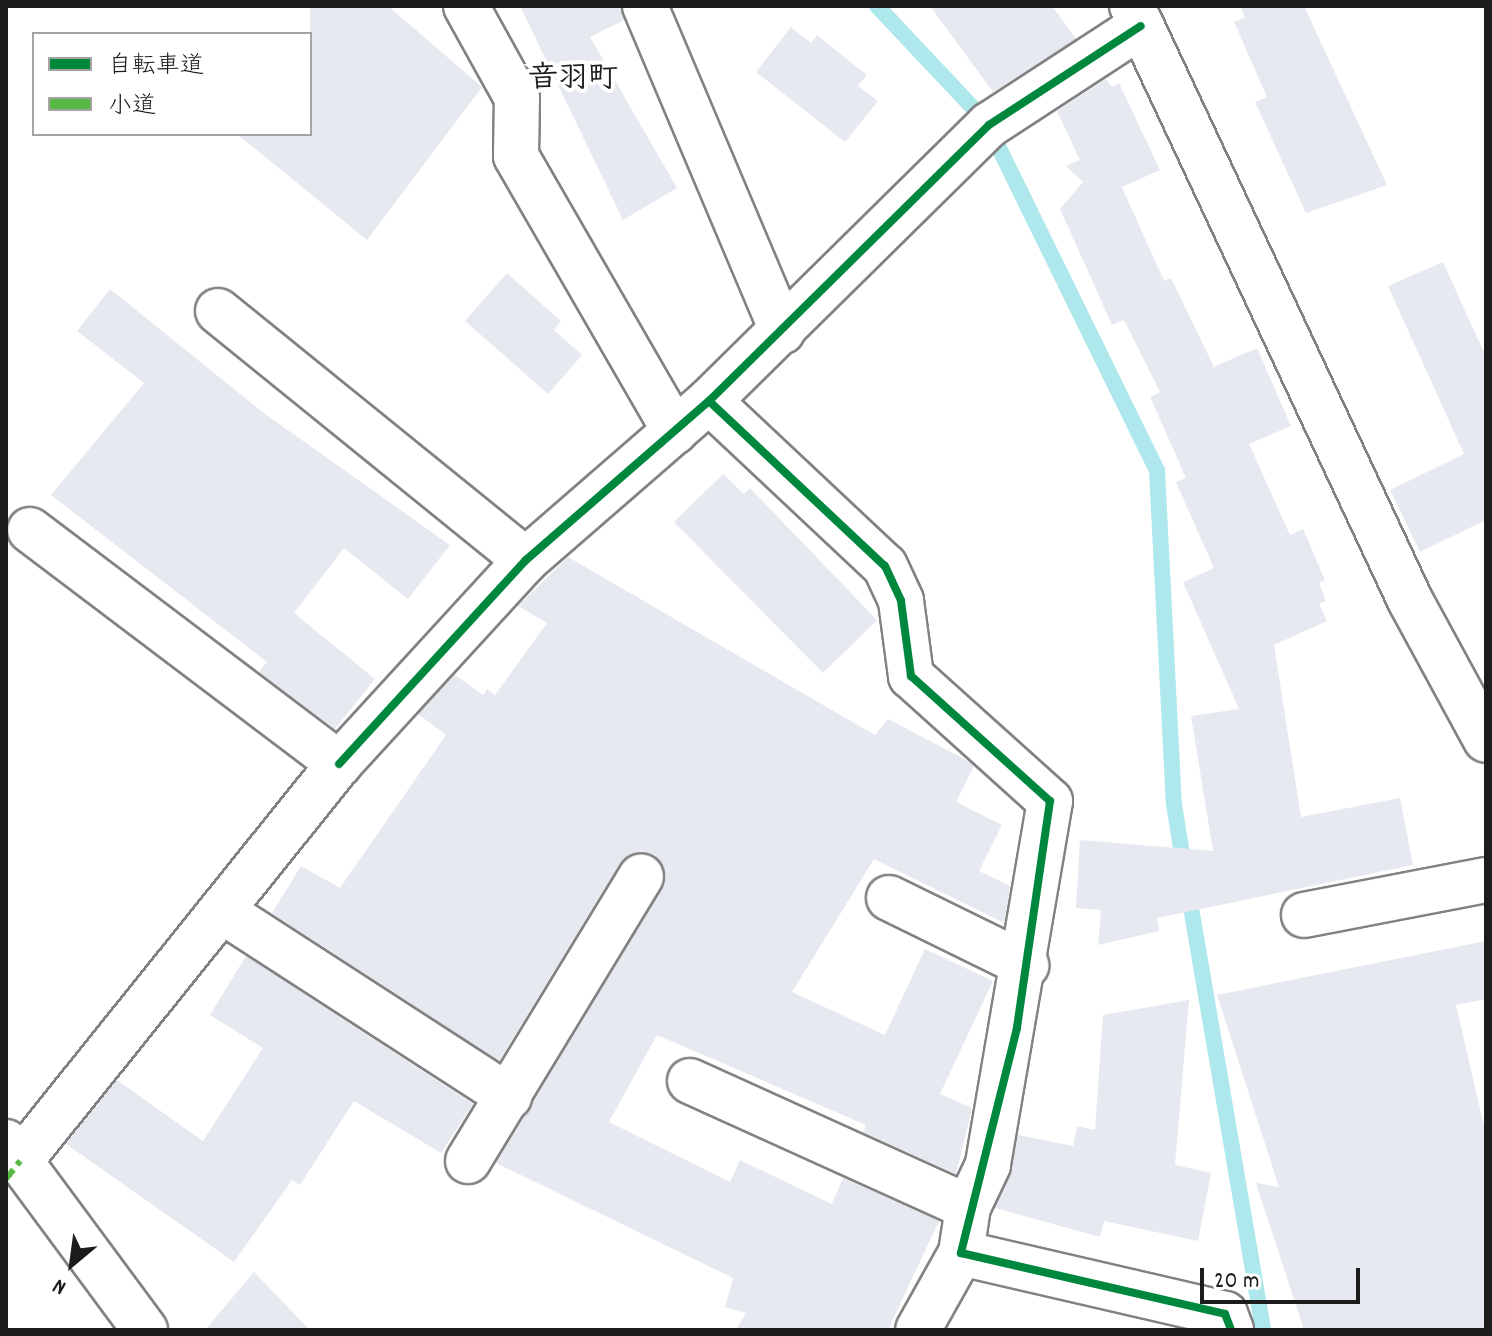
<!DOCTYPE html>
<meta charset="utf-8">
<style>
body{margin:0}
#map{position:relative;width:1492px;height:1336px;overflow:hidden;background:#fff;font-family:Dekko,"Klee One",sans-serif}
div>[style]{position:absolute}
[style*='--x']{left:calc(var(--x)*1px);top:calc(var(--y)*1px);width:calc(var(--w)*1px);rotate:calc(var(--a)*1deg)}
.stream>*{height:16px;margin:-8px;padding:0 8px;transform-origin:8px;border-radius:8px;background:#aee8ec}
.building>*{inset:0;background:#e7e9f1}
.roads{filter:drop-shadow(2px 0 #828282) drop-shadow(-2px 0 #828282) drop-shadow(0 2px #828282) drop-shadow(0 -2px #828282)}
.minor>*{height:44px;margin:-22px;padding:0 22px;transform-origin:22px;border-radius:22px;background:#fff}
.quiet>*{height:6px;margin-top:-3px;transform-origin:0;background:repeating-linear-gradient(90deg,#58b947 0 12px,transparent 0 18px)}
.cycleway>*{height:8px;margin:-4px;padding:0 4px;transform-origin:4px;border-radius:4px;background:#00873e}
span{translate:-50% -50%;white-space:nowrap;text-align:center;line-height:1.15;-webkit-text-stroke:8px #fff;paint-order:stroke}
.quarter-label{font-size:30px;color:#1c1c1c;font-weight:700}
.frame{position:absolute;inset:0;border:8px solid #1c1c1c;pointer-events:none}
.legend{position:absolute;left:32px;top:32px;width:280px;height:104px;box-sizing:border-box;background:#fff;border:2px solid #a4a4a4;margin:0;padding:10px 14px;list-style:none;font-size:24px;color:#1c1c1c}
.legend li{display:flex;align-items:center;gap:16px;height:40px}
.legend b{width:40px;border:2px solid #a4a4a4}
.north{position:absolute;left:32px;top:1224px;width:80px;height:80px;-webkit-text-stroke:6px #fff;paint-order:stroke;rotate:209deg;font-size:22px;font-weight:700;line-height:32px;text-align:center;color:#1c1c1c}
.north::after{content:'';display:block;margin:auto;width:28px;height:36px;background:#1c1c1c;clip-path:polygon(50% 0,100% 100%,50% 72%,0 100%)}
.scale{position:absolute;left:1200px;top:1268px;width:160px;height:36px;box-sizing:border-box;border:4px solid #1c1c1c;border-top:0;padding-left:10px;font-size:24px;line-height:28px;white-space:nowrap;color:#1c1c1c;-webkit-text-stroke:6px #fff;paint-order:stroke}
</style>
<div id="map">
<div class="stream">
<i style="--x:877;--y:6;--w:141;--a:46.7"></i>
<i style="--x:998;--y:146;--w:362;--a:63.9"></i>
<i style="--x:1157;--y:471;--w:333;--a:87.1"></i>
<i style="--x:1174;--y:804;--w:64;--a:81"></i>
<i style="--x:1188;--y:890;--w:446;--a:80.3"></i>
</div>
<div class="building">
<i style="clip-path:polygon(310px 6px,388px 6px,482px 87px,367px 240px,237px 134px,310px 134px)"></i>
<i style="clip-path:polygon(520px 6px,621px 6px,624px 20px,590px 37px,677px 188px,623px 220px)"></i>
<i style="clip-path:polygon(930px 6px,1052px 6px,1076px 39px,993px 92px)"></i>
<i style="clip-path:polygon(1240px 6px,1304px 6px,1387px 185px,1306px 213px,1255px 102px,1267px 97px,1234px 22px,1245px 18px)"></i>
<i style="clip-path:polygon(791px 27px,811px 43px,817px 35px,867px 75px,858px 86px,878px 101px,845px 142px,756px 72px)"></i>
<i style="clip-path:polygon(1106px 79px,1112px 87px,1119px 83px,1160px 170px,1122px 187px,1164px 281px,1171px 278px,1214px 367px,1257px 348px,1291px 426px,1249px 444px,1290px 535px,1303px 529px,1325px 580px,1319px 583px,1326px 601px,1319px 604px,1327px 621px,1274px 645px,1301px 817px,1400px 798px,1413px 865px,1157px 918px,1159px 931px,1098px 945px,1101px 910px,1076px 908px,1080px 840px,1213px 851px,1191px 716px,1239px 709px,1183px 582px,1214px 568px,1176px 482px,1186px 478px,1150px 397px,1160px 392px,1124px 320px,1112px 325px,1060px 209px,1083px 182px,1066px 166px,1080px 160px,1057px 111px)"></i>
<i style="clip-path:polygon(1443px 262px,1486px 357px,1486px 520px,1420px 552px,1390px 490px,1464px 454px,1388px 286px)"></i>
<i style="clip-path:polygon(507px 273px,561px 321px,554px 330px,582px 355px,548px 394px,465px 321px)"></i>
<i style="clip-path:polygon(110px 289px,265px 414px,450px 545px,408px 599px,344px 548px,294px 613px,375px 679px,335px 729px,259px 672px,267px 662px,51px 495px,144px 383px,77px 331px)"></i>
<i style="clip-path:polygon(723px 474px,744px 494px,750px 488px,877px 620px,823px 673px,674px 522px)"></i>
<i style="clip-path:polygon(568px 557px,875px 735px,888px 719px,968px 761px,974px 766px,956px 802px,1002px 825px,979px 871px,1010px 886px,1004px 923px,874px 859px,792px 992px,885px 1035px,925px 949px,993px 981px,940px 1094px,972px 1108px,956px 1174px,863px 1132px,866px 1125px,657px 1035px,609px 1122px,730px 1182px,740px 1160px,832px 1204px,843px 1178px,939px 1221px,888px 1330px,736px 1330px,746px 1313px,725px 1307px,733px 1278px,496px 1163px,662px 889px,666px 876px,655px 855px,641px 851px,620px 863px,499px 1061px,272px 913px,301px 866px,340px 888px,446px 735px,418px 714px,455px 675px,483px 695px,487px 689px,495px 695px,547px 623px,518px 606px)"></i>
<i style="clip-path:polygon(1486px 941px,1486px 999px,1456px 1005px,1486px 1135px,1486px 1330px,1304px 1330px,1256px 1183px,1279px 1187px,1217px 995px)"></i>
<i style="clip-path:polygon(246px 956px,473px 1104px,441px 1153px,354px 1101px,300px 1185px,292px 1180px,234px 1262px,66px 1144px,117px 1080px,203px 1141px,263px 1048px,210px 1015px)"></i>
<i style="clip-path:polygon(1189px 1000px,1175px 1165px,1211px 1173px,1198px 1241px,1104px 1221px,1100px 1237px,995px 1208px,1018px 1135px,1073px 1146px,1077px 1126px,1095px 1130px,1103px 1015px)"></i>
<i style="clip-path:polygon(254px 1272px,310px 1330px,205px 1330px)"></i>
</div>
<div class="roads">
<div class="minor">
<i style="--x:466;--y:6;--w:105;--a:61"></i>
<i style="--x:517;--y:98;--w:58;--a:91"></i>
<i style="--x:516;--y:156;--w:318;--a:60"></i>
<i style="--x:645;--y:6;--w:353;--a:67.1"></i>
<i style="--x:1132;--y:6;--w:656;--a:64.92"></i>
<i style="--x:1410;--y:600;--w:159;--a:61.5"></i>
<i style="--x:218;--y:311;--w:396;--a:39"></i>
<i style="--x:709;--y:401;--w:241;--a:43.2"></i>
<i style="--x:885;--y:566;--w:38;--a:65"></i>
<i style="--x:901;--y:601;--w:76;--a:82.4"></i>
<i style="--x:911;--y:676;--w:187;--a:42"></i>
<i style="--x:1050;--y:801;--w:369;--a:99.7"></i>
<i style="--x:988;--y:1165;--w:47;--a:115.5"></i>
<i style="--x:968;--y:1207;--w:47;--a:98.7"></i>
<i style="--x:961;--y:1253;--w:88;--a:119.2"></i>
<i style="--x:30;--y:530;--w:388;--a:37.1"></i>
<i style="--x:889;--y:898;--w:153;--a:26.1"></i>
<i style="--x:222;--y:911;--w:342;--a:32.9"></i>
<i style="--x:1304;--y:915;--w:185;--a:-10.9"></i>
<i style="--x:690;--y:1081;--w:305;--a:24.4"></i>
<i style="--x:6;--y:1142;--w:234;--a:53.5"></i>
<i style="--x:20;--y:1161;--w:509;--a:-51.22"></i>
<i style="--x:339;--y:764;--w:277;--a:-47.5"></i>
<i style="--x:526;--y:560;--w:242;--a:-41"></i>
<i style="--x:709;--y:401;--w:393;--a:-44.6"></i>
<i style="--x:989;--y:125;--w:181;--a:-33.1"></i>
<i style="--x:468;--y:1161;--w:333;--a:-58.7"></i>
<i style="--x:961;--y:1253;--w:271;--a:13"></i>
<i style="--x:1225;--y:1314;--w:17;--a:69"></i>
</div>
</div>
<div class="quiet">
<i style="--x:6;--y:1179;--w:23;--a:-52"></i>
</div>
<div class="cycleway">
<i style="--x:709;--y:401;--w:241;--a:43.2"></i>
<i style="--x:885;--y:566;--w:38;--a:65"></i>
<i style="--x:901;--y:601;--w:76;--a:82.4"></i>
<i style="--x:911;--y:676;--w:187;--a:42"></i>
<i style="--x:1050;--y:801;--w:229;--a:98.3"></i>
<i style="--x:1017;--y:1028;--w:232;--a:104"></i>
<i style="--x:961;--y:1253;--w:271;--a:13"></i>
<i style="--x:1225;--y:1314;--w:17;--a:69"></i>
<i style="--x:339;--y:764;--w:277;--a:-47.5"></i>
<i style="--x:526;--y:560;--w:242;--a:-41"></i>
<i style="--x:709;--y:401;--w:393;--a:-44.6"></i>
<i style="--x:989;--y:125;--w:181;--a:-33.1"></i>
</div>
<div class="quarter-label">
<span style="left:573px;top:81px">音羽町</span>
</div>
<div class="frame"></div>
<ul class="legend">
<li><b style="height:10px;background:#00873e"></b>自転車道</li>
<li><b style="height:10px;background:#58b947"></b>小道</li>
</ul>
<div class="north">N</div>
<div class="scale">20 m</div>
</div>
